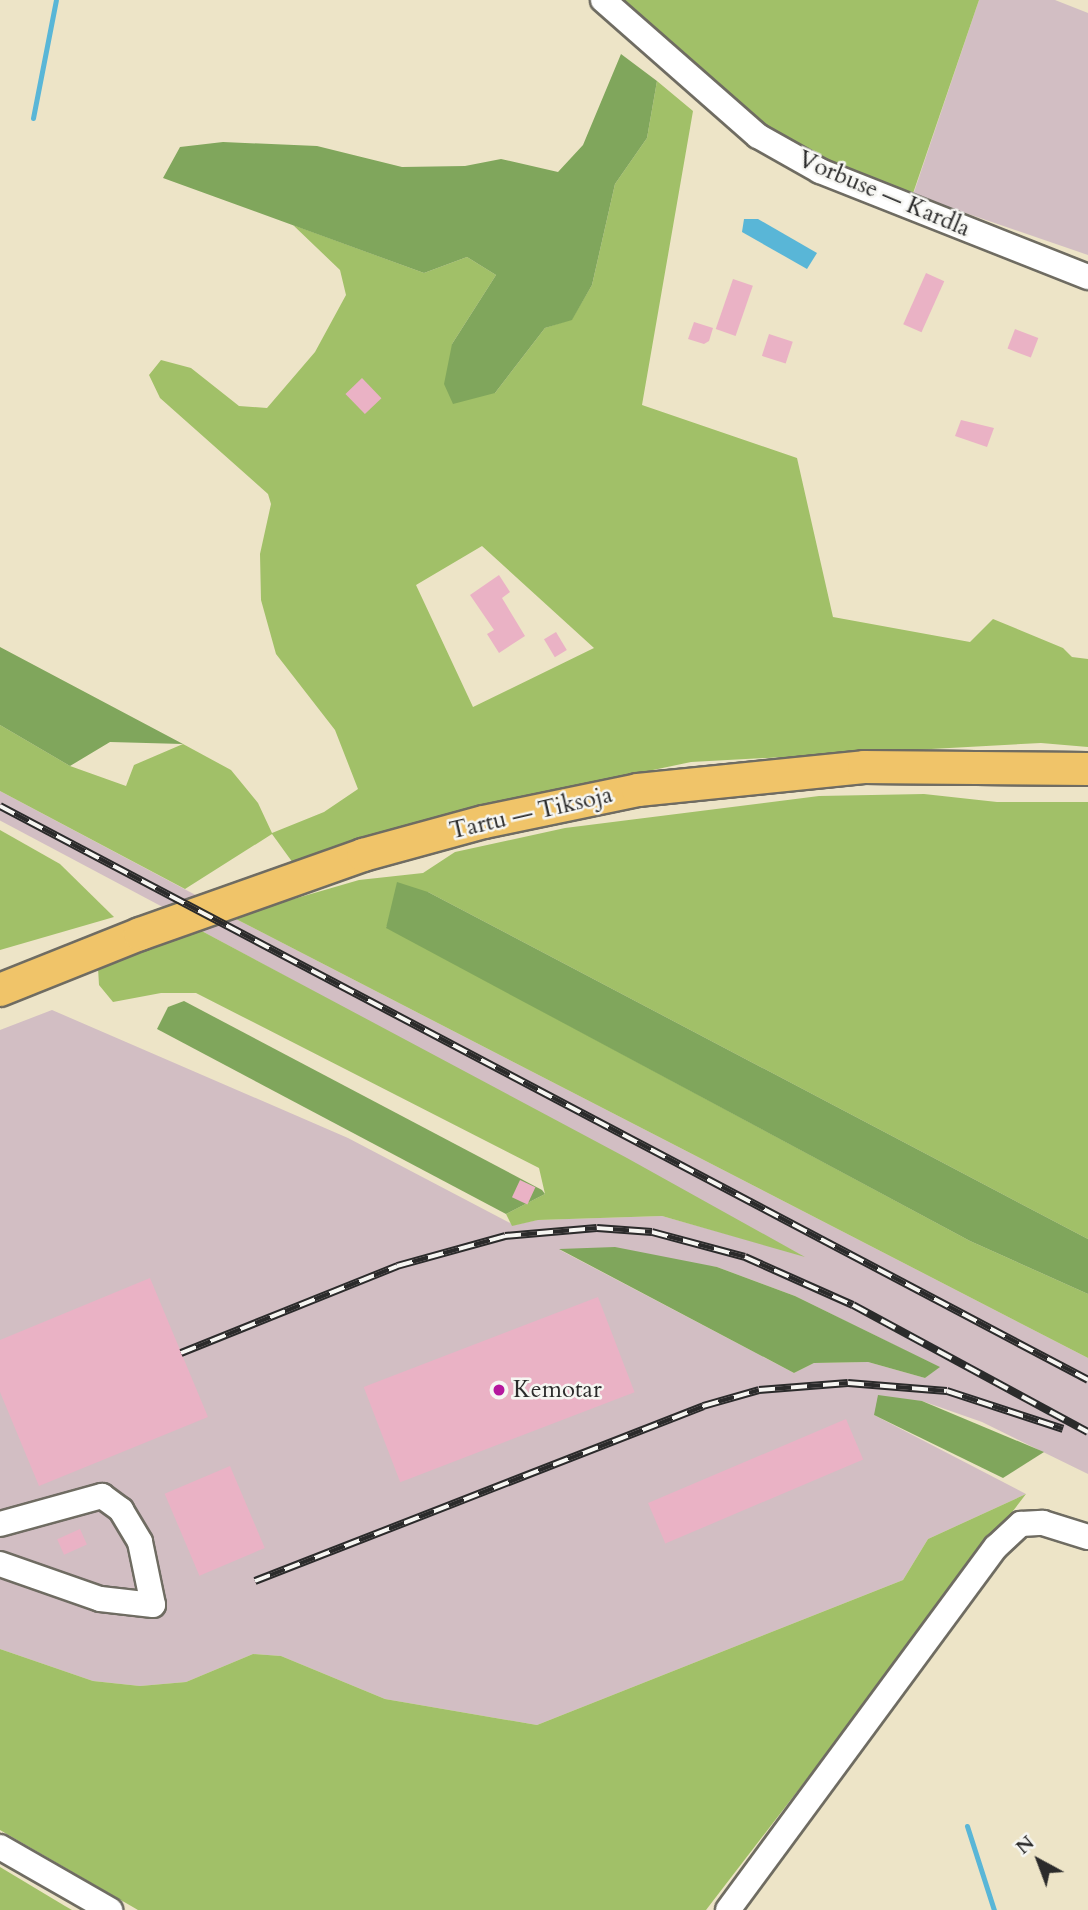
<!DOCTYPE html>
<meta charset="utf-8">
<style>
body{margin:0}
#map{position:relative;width:1088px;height:1910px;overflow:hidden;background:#ede4c7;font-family:Cardo,serif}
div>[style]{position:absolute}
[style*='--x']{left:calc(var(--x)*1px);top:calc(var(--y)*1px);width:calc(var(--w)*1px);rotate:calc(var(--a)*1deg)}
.industrial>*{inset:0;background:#d2bec3;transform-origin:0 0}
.green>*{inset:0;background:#a1c068}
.forest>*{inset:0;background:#80a65c}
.water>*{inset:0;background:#59b6d7}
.stream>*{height:5px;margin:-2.5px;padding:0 2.5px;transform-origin:2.5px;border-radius:2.5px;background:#59b6d7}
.building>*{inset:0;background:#eab2c5;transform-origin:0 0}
.roads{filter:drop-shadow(2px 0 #6f6c62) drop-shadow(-2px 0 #6f6c62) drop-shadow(0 2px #6f6c62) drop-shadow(0 -2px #6f6c62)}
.minor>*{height:24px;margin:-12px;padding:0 12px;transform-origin:12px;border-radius:12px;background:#fff}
.major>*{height:32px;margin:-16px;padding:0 16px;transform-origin:16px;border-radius:16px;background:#f0c469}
.rail>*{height:8px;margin-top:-4px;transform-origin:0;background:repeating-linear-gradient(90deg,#f6f6f2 0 16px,#2b2b2b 0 32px);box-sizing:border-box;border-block:2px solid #2b2b2b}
.dots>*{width:19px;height:19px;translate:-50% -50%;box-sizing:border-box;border:4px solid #f6f6f2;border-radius:50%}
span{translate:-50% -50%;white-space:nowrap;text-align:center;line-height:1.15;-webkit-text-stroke:5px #f6f6f2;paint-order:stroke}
.street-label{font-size:24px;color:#2b2b2b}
.poi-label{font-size:24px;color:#2b2b2b}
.left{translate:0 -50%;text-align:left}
.north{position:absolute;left:1004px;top:1826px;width:70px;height:70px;-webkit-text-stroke:5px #f6f6f2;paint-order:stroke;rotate:319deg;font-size:19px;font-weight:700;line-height:28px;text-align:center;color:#2b2b2b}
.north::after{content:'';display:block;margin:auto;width:24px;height:32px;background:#2b2b2b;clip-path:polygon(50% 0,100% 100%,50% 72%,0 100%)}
</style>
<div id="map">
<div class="industrial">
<i style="clip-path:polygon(979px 0,1055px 0,1088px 13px,1088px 255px,913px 195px)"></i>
<i style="left:0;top:791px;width:229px;height:26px;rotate:28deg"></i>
<i style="clip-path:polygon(evenodd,232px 917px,1088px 1358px,1088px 1474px,982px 1422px,922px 1401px,874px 1415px,1026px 1494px,928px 1539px,903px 1580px,537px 1725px,385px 1699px,281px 1656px,253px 1654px,186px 1682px,140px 1686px,93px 1681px,0 1649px,0 1030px,52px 1010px,348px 1138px,514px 1225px,537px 1220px,662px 1216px,801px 1255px,198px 929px,232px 917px,560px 1250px,717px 1267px,795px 1296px,939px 1367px,925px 1378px,868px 1362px,814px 1363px,794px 1373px,560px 1250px)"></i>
</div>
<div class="green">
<i style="clip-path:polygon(603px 0,979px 0,908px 208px,820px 171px)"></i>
<i style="clip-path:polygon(evenodd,657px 81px,693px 111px,642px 405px,797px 458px,833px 617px,970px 642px,993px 619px,1063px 648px,1072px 657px,1088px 659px,1088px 747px,1041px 743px,691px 762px,482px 806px,293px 863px,272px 834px,185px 889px,0 791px,0 725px,70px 766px,126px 786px,134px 765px,183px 744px,231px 770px,258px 803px,272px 833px,324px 812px,358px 789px,335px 730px,276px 654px,261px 600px,260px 554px,271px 504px,268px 494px,160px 398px,149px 375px,161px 360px,191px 368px,239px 406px,267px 408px,315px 352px,346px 295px,340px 270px,293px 225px,424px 273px,467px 257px,496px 275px,452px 344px,495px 393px,545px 328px,572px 319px,592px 285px,615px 184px,647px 138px,657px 81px,482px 546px,594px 648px,473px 707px,416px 585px,482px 546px)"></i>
<i style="clip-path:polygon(924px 794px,997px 802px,1088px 802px,1088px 1239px,428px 892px,386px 927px,970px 1241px,1088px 1294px,1088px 1358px,232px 917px,359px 880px,423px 873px,455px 852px,565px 828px,819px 796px)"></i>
<i style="clip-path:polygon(0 830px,60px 864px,114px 917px,0 950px)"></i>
<i style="clip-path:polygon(198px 929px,627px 1158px,805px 1257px,662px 1216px,538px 1220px,512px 1226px,506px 1214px,545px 1194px,539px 1168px,196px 993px,161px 993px,113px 1002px,99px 985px,98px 968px)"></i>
<i style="clip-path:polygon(1026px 1494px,706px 1910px,138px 1910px,0 1830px,0 1649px,93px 1681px,140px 1686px,186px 1682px,253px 1654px,281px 1656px,385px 1699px,537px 1725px,903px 1580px,928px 1539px)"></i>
<i style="clip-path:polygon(0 1867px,65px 1906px,72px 1910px,0 1910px)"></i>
</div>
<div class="forest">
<i style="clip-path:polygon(621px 54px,657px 81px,647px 138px,615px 184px,592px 285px,572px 320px,545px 328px,495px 393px,453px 404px,444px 384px,452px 344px,496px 275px,467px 257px,424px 273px,163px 178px,180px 147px,223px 142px,317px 146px,402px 167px,465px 166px,501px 159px,558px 172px,583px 145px)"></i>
<i style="clip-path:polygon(0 647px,183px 744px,110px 742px,70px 766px,0 725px)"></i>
<i style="clip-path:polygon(397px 882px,428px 892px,1088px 1239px,1088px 1294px,970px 1241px,386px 928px)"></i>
<i style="clip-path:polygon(184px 1001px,542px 1190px,545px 1194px,506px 1214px,157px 1029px,168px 1007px)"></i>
<i style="clip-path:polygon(615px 1247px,717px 1267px,795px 1296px,940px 1367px,925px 1378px,868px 1362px,814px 1363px,794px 1373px,559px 1249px)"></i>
<i style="clip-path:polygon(878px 1395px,922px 1401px,1044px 1452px,1003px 1478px,874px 1415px)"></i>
</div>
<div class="water">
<i style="clip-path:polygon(744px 219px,758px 219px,817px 253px,807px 269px,742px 232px)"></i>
</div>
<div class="stream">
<i style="--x:33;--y:118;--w:120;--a:-79"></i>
<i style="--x:967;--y:1826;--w:88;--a:72.2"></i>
</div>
<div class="building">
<i style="left:926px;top:273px;width:20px;height:56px;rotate:24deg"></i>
<i style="left:733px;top:279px;width:21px;height:53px;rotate:19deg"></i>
<i style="clip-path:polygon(694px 322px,713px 328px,709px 341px,704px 344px,688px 339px)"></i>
<i style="left:1015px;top:329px;width:25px;height:21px;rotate:21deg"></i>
<i style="left:769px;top:334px;width:25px;height:23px;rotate:18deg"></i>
<i style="left:362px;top:378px;width:28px;height:23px;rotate:46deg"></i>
<i style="clip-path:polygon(961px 420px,994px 428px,987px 447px,955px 436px)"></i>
<i style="clip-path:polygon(499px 575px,510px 592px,502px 598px,525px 636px,499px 653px,487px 634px,494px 630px,470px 595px)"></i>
<i style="left:556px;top:632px;width:21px;height:14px;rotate:59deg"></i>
<i style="left:520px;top:1180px;width:17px;height:19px;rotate:25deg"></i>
<i style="clip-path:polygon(150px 1278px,208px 1417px,39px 1486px,0 1392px,0 1340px)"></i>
<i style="left:598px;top:1297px;width:102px;height:251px;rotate:69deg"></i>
<i style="left:846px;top:1419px;width:44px;height:215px;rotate:67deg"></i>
<i style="left:230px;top:1466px;width:89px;height:71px;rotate:67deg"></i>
<i style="left:80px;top:1529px;width:17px;height:25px;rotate:66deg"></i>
</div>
<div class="roads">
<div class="minor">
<i style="--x:603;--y:0;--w:206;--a:41.3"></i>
<i style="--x:758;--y:136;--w:71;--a:29.4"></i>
<i style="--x:820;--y:171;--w:288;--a:21.6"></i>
<i style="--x:0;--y:1524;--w:106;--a:-15.4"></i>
<i style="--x:102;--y:1496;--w:24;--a:36"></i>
<i style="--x:121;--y:1510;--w:37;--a:59"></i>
<i style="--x:140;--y:1542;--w:64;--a:78.3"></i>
<i style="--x:153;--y:1605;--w:53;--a:-173.5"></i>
<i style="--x:100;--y:1599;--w:106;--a:-160.7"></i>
<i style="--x:0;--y:1847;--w:127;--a:29.8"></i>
<i style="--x:728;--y:1910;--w:451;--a:-53.6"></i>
<i style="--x:996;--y:1547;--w:34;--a:-43"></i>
<i style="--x:1021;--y:1524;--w:22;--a:-3"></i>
<i style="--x:1043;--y:1523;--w:47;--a:17.3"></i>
</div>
<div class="major">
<i style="--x:0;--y:990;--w:151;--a:-21.8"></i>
<i style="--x:140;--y:934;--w:237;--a:-19.5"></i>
<i style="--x:363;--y:855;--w:125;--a:-15.3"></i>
<i style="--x:484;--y:822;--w:157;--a:-11.7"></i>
<i style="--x:638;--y:790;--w:227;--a:-5.8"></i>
<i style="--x:864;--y:767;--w:224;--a:0.5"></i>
</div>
</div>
<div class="rail">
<i style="--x:0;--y:806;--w:1230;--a:27.81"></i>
<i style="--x:181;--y:1353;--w:233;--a:-21.9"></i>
<i style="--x:397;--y:1266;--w:112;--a:-15.5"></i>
<i style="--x:505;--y:1236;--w:92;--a:-5"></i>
<i style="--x:597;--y:1228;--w:55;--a:4.2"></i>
<i style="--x:652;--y:1232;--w:96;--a:15"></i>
<i style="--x:745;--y:1257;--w:118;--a:24"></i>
<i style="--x:853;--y:1305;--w:267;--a:28.4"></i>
<i style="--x:255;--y:1581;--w:481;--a:-21.3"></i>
<i style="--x:703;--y:1406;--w:58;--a:-15.9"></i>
<i style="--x:759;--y:1390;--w:89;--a:-4.5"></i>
<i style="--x:848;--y:1383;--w:99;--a:4.6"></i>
<i style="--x:947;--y:1391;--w:122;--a:18.1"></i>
</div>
<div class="dots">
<i style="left:499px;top:1390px;background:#b5179e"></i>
</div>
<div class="street-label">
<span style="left:884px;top:194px;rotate:23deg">Vorbuse — Kardla</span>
<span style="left:531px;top:813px;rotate:-13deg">Tartu — Tiksoja</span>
</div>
<div class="poi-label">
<span class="left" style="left:513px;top:1390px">Kemotar</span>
</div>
<div class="north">N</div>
</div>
